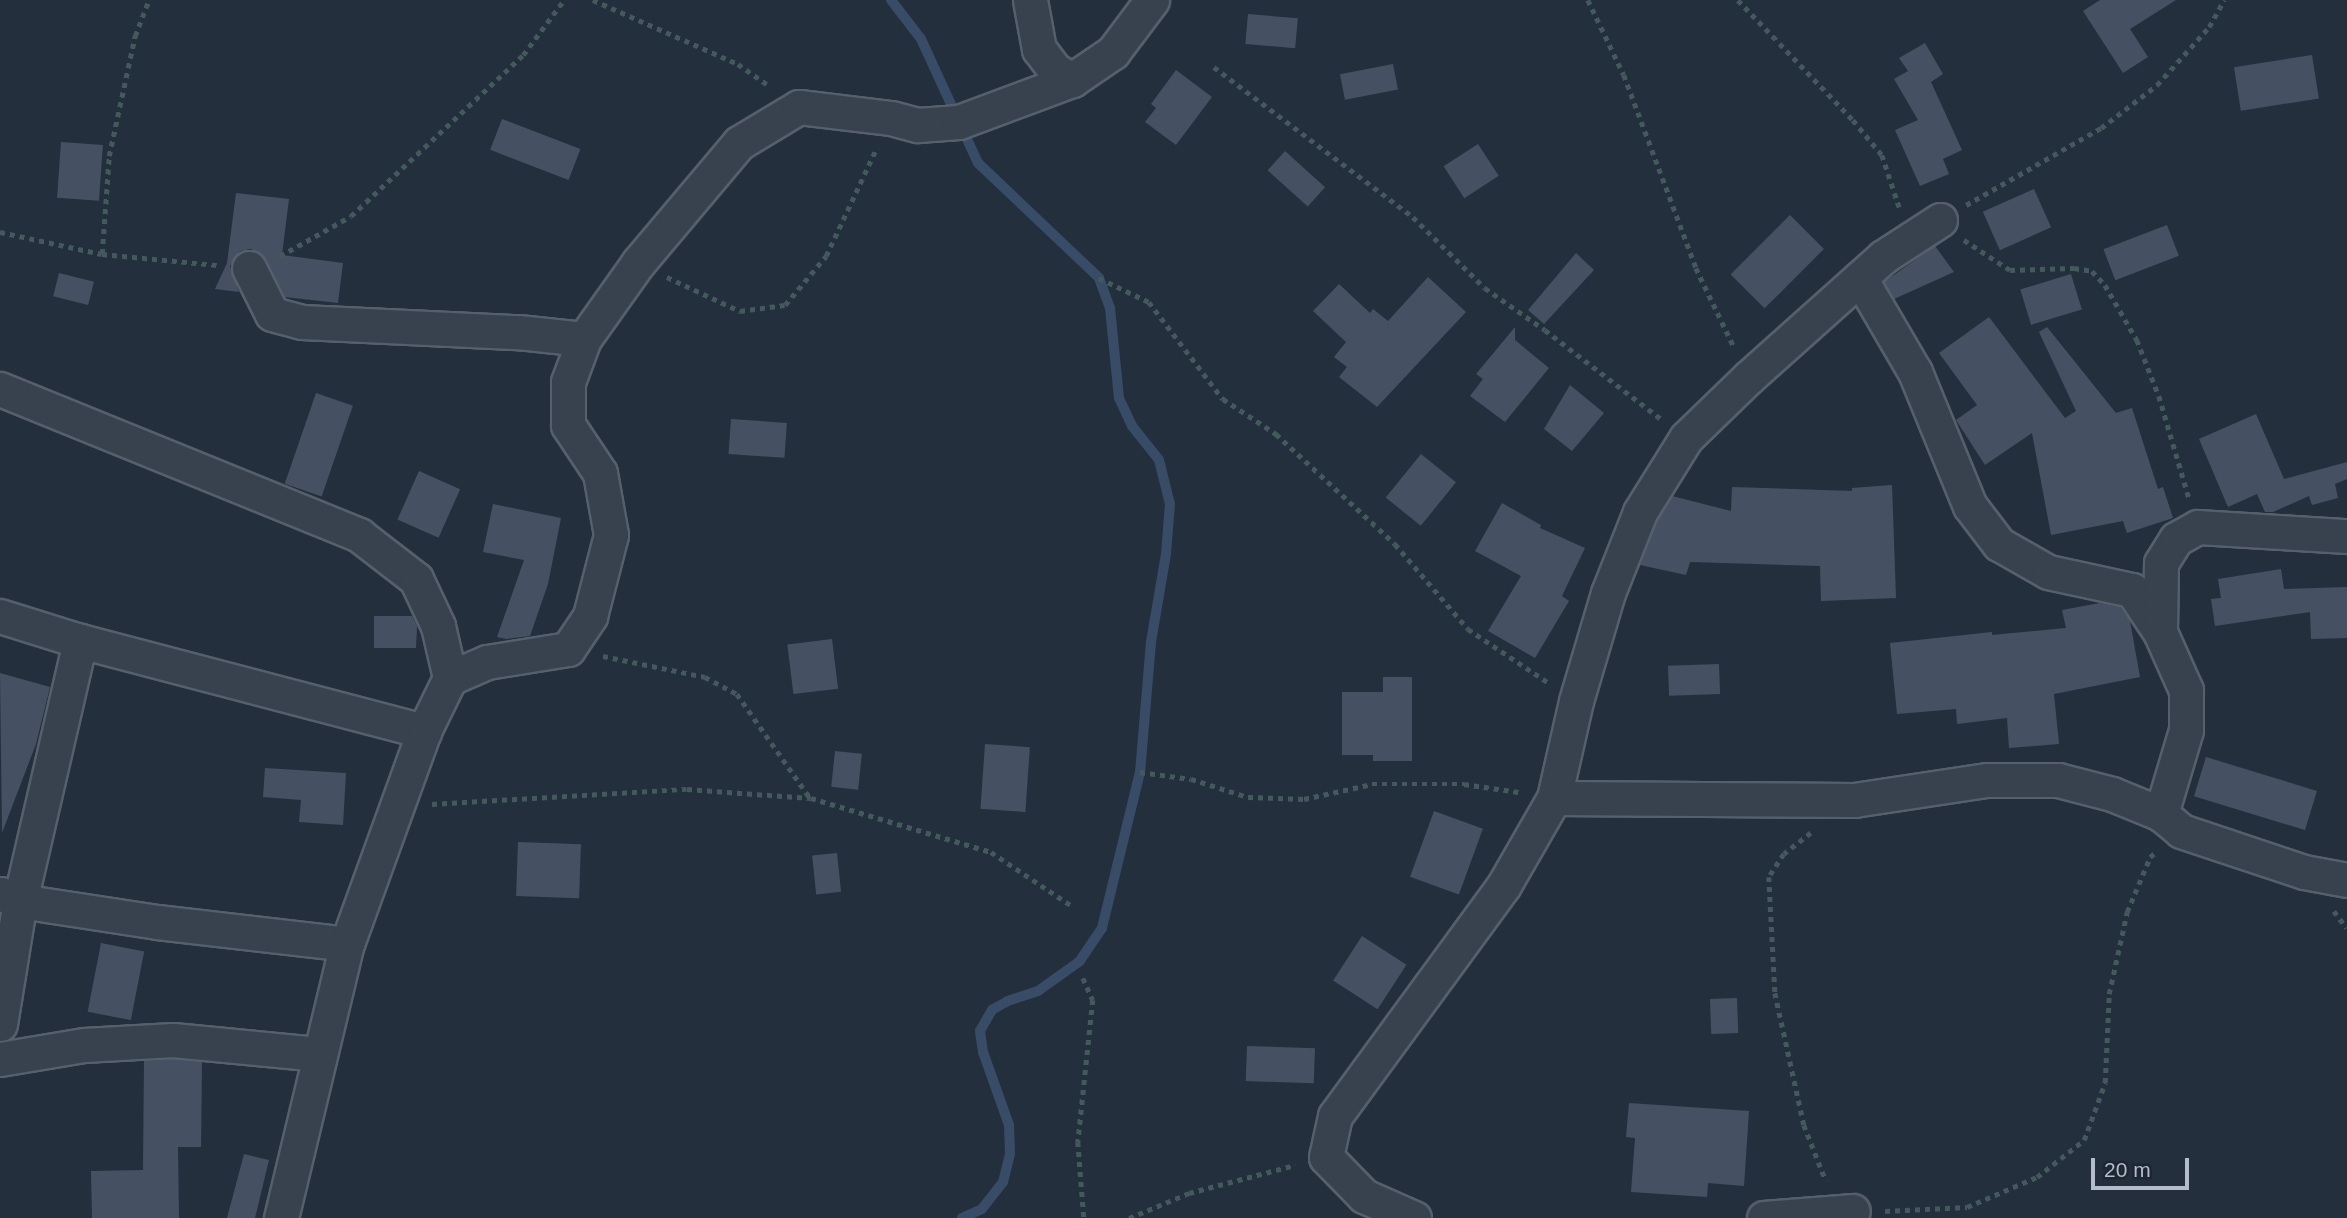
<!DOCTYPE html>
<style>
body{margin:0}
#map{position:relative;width:2347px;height:1218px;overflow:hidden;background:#242f3e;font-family:Arial,sans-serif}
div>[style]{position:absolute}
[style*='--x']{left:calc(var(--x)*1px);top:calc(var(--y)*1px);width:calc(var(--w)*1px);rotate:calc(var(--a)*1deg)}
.stream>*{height:10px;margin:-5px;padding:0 5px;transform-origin:5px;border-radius:5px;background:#394c67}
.building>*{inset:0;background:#455162;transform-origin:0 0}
.path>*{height:4.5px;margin-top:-2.25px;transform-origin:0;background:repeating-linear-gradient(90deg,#44595c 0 5px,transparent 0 10px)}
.roads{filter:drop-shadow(2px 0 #565f6c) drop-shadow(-2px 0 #565f6c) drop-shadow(0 2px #565f6c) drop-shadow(0 -2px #565f6c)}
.minor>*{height:33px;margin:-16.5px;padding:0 16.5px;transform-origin:16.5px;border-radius:16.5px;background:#38414e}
span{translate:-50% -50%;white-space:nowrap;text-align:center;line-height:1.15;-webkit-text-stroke:6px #1d2633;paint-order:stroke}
.scale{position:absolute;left:2091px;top:1158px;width:98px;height:32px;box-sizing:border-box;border:4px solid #b4bcc9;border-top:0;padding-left:9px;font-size:21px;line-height:24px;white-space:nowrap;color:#b4bcc9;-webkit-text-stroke:5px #1d2633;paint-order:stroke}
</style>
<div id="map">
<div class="stream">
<i style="--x:891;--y:0;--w:49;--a:52.4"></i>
<i style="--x:921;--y:39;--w:136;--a:65.3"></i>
<i style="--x:978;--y:163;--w:167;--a:43.5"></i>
<i style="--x:1099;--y:278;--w:32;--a:70"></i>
<i style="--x:1110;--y:308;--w:90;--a:84.3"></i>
<i style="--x:1119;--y:398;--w:31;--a:65"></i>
<i style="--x:1132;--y:426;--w:43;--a:51.5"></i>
<i style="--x:1159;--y:460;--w:45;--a:76"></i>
<i style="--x:1170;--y:504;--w:50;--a:94.6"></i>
<i style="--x:1166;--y:554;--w:89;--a:99.7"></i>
<i style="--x:1151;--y:642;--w:130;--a:94.8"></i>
<i style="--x:1140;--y:772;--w:161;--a:103.7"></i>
<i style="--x:1102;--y:928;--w:40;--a:124"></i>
<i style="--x:1080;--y:961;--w:52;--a:144.5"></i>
<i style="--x:1038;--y:991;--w:32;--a:162"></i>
<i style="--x:1008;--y:1001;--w:18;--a:151"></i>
<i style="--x:992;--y:1010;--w:24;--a:120"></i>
<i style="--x:980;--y:1031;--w:21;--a:82"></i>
<i style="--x:983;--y:1052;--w:77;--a:70.4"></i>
<i style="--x:1009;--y:1125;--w:29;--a:88"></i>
<i style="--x:1010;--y:1154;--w:29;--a:104"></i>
<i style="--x:1003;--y:1182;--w:34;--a:128"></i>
<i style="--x:982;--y:1209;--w:22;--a:156"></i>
</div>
<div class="building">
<i style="clip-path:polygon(2100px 0,2176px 0,2130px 29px,2148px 57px,2123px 73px,2083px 11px)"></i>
<i style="left:1248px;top:14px;width:50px;height:30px;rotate:5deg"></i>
<i style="clip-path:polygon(1925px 43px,1943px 74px,1931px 82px,1962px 150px,1943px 159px,1949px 174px,1920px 186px,1895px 130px,1918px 120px,1894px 79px,1908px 71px,1899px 58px)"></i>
<i style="left:2312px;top:55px;width:44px;height:79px;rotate:81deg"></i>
<i style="left:1393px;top:64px;width:26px;height:54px;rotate:79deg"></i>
<i style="clip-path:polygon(1176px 70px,1212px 97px,1176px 145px,1145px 122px,1156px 108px,1151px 104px)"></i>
<i style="left:502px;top:119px;width:84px;height:33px;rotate:21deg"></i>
<i style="left:61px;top:142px;width:42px;height:56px;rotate:4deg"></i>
<i style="left:1478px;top:144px;width:38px;height:41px;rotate:57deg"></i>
<i style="left:1285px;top:151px;width:54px;height:26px;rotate:42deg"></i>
<i style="left:2034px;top:189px;width:42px;height:56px;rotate:66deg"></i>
<i style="clip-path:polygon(236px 193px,289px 199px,282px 255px,343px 263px,338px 303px,285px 297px,266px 259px,251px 249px,240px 251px,230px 266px,239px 292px,215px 289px,227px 263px)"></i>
<i style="left:1790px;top:215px;width:48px;height:84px;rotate:45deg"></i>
<i style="left:2167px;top:225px;width:33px;height:68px;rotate:69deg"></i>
<i style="clip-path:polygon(1935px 246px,1954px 272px,1894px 299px,1884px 282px)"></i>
<i style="clip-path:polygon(1576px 253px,1594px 270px,1544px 324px,1528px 310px)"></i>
<i style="left:59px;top:273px;width:36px;height:24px;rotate:14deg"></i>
<i style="left:2071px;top:274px;width:37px;height:53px;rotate:73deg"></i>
<i style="clip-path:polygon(1428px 277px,1466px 312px,1377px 407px,1339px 377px,1347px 367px,1334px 357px,1346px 342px,1313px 311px,1339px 284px,1370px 313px,1373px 309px,1388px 321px)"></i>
<i style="clip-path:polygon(1989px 317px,2065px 418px,2076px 411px,2039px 332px,2047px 327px,2116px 413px,2132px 408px,2158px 489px,2163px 487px,2173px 518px,2127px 533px,2123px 521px,2051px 535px,2032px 433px,1985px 465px,1956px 420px,1977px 405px,1939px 353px)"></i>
<i style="clip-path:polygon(1515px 327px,1515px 340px,1549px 368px,1505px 422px,1470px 396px,1483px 379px,1476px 374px)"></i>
<i style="clip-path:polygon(1570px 385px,1604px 413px,1572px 451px,1544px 429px)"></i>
<i style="left:316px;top:393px;width:39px;height:96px;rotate:19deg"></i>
<i style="clip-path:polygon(2256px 414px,2284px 479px,2347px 462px,2347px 479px,2335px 484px,2338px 498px,2312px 505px,2309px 496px,2273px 512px,2265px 512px,2257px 494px,2228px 507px,2199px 439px)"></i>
<i style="left:731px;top:419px;width:56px;height:35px;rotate:4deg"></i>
<i style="left:1421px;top:454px;width:45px;height:56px;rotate:39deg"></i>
<i style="left:419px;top:471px;width:45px;height:53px;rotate:24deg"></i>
<i style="clip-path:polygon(1892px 485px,1896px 598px,1821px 601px,1820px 566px,1690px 562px,1686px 575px,1640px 565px,1657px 521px,1672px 496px,1731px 511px,1732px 487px,1852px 491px,1852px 488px)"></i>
<i style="clip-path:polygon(1502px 503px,1541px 525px,1540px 528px,1585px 548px,1562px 596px,1569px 601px,1535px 658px,1488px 631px,1521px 576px,1475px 551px)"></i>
<i style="clip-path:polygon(493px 504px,561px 518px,548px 584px,530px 636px,506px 639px,497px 637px,524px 560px,483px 552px)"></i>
<i style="clip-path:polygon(2281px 569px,2284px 589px,2347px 587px,2347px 638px,2311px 639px,2310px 612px,2215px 626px,2211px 599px,2221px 598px,2218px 579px)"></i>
<i style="clip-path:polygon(2100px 603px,2120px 607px,2130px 621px,2140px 677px,2054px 694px,2059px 744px,2009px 748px,2007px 718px,1957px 724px,1956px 709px,1897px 714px,1890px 643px,1992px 632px,1992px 635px,2066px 628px,2062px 610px)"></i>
<i style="clip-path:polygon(374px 616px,412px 616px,417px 626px,416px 648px,374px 648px)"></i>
<i style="left:832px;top:639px;width:50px;height:45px;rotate:83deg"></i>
<i style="left:1719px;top:664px;width:30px;height:51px;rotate:88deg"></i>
<i style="clip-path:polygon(0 673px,50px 687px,36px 744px,2px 833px)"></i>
<i style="clip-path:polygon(1383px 677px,1412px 677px,1412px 761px,1373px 761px,1373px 755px,1342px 755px,1342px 692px,1383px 692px)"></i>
<i style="left:985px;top:744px;width:45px;height:65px;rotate:4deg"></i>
<i style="left:835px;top:751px;width:27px;height:36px;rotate:6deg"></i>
<i style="left:2206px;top:757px;width:116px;height:41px;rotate:17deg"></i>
<i style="clip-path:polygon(265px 768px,346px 773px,343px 825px,299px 822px,301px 800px,263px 797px)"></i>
<i style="left:1434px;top:811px;width:52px;height:70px;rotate:20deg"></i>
<i style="left:518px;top:842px;width:63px;height:54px;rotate:2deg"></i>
<i style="left:837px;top:853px;width:39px;height:25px;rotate:84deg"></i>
<i style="left:1362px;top:936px;width:53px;height:53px;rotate:33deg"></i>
<i style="left:101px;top:943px;width:44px;height:70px;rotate:11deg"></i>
<i style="left:1737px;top:998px;width:35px;height:27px;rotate:88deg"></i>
<i style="left:1247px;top:1046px;width:68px;height:35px;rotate:2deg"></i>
<i style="clip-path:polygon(173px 1059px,202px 1062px,201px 1147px,178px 1147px,179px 1218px,92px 1218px,91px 1171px,143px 1170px,144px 1061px)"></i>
<i style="clip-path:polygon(1629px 1103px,1749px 1111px,1744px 1186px,1708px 1183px,1707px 1197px,1631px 1192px,1635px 1138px,1626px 1137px)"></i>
<i style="clip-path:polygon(244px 1154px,269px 1160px,255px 1218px,227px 1218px)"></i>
</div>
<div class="path">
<i style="--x:593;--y:0;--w:158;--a:23.8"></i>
<i style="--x:738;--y:64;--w:38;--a:35"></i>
<i style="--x:1588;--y:0;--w:83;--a:64.4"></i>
<i style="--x:1624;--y:75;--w:206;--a:69.5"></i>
<i style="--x:1696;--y:268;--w:88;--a:64.3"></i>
<i style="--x:1738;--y:0;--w:166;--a:46.2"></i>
<i style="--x:1853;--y:120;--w:45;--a:50.4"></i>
<i style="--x:1882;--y:155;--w:57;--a:71.6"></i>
<i style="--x:1214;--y:67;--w:249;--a:37"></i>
<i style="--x:1413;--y:217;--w:101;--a:44.6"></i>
<i style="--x:1485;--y:288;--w:73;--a:35"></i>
<i style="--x:1545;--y:330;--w:146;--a:37.5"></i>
<i style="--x:1966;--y:205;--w:155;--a:-29.7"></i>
<i style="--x:2101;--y:128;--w:71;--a:-37.5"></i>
<i style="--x:2157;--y:85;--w:78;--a:-48.1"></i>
<i style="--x:2209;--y:27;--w:31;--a:-61"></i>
<i style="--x:0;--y:232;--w:104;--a:12.2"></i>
<i style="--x:102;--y:254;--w:116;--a:5.5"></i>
<i style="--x:1964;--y:240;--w:55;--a:33.1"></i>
<i style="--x:2010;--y:270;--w:64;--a:-1.8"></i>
<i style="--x:2074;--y:268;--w:18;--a:9"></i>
<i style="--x:2092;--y:271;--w:19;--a:47"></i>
<i style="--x:2105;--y:285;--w:64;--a:59.8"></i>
<i style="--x:2137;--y:340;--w:60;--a:68.6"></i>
<i style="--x:2159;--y:396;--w:106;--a:73.6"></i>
<i style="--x:102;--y:254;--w:98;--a:-85.9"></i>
<i style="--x:109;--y:156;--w:123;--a:-77.8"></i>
<i style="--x:135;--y:36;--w:39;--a:-69"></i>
<i style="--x:280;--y:256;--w:81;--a:-29.4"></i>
<i style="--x:351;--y:216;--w:236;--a:-43.1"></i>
<i style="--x:523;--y:55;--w:69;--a:-53.3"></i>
<i style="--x:667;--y:277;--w:81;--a:25"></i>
<i style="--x:740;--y:311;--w:45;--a:-7.6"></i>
<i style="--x:785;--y:305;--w:64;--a:-50.1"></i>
<i style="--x:826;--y:256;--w:120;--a:-64.9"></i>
<i style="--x:1099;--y:278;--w:55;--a:25.6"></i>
<i style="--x:1149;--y:302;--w:122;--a:52.7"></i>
<i style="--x:1223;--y:399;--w:64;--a:33.4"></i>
<i style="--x:1276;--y:434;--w:162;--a:42.7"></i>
<i style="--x:1395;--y:544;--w:112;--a:49.3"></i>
<i style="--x:1468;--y:629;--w:97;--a:33.7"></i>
<i style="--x:603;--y:656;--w:104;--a:11.6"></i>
<i style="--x:705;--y:677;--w:36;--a:28"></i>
<i style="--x:737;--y:694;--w:127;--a:54.9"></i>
<i style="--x:1140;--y:772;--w:51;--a:7.8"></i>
<i style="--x:1191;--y:779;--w:60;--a:17.5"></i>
<i style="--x:1248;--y:797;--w:56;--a:2"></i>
<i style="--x:1304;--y:799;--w:70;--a:-12.4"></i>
<i style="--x:1372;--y:784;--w:92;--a:0"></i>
<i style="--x:1464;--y:784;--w:55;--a:8.4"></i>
<i style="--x:432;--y:804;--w:255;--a:-3.4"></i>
<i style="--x:687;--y:789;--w:124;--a:4.2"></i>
<i style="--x:811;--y:798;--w:188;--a:16.7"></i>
<i style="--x:991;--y:852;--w:97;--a:33.7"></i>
<i style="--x:1811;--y:833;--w:34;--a:142"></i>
<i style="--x:1784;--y:854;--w:27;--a:123"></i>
<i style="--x:1769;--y:877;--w:116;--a:87"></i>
<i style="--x:1775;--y:993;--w:135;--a:77.6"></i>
<i style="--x:1804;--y:1125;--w:60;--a:68.6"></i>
<i style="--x:2334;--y:911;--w:21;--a:53"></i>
<i style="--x:1083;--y:978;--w:24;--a:66"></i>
<i style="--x:1093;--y:1000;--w:143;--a:96"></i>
<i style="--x:1078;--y:1142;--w:76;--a:85.5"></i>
<i style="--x:1885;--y:1211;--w:82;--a:-2.8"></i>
<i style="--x:1967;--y:1207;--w:76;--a:-23.2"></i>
<i style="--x:2037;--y:1177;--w:60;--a:-38.2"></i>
<i style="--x:2084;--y:1140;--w:61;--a:-69.8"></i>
<i style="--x:2105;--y:1083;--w:89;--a:-87.4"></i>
<i style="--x:2109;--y:994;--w:84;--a:-77.6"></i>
<i style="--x:2127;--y:912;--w:60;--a:-67.3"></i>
<i style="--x:2150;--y:857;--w:8;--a:-40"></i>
<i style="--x:1129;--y:1218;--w:65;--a:-22.6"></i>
<i style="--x:1189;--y:1193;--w:110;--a:-14.8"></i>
</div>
<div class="roads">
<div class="minor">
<i style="--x:1030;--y:0;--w:50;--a:79.6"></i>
<i style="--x:1039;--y:49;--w:26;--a:53"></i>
<i style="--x:1055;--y:70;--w:20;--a:30"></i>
<i style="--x:249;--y:268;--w:51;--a:63.4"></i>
<i style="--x:272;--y:314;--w:31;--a:15"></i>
<i style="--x:302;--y:322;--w:216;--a:2.7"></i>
<i style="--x:518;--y:332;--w:66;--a:6.1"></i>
<i style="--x:1860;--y:278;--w:109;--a:59.7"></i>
<i style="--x:1915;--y:372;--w:145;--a:67.7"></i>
<i style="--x:1970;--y:506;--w:48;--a:52.7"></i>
<i style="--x:1999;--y:544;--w:56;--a:29.7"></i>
<i style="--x:2048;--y:572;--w:86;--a:12.1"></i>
<i style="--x:2132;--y:590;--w:50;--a:56.3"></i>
<i style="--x:2160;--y:632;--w:64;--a:65.9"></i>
<i style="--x:2186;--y:690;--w:40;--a:90"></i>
<i style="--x:2186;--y:730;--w:88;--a:106.6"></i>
<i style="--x:0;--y:389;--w:388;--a:22.1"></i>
<i style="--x:359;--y:535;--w:72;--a:37.7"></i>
<i style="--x:416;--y:579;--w:52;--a:64.9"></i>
<i style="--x:438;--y:626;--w:53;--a:77"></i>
<i style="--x:0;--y:616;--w:84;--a:17.4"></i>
<i style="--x:80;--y:641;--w:356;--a:14.7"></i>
<i style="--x:2160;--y:632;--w:69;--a:-89.2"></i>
<i style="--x:2161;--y:563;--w:28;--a:-58"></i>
<i style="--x:2176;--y:539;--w:25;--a:-29"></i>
<i style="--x:2198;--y:527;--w:149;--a:3.5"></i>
<i style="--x:1554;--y:798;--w:300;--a:0.4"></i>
<i style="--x:1854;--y:800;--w:134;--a:-8.6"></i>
<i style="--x:1987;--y:780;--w:71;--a:0"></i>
<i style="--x:2058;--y:780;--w:56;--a:14.5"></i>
<i style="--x:2112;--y:794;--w:53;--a:22.2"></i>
<i style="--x:2161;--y:814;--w:26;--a:40"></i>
<i style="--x:2181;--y:831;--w:130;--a:18.4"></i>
<i style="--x:2304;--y:872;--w:44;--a:10.5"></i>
<i style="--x:1;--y:894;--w:20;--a:20"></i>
<i style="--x:20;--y:901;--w:139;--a:8.7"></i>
<i style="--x:157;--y:922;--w:191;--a:6.6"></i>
<i style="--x:0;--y:1024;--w:125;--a:-80.8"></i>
<i style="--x:20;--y:901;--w:267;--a:-77"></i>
<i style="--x:0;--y:1059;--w:85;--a:-9.5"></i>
<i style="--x:84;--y:1045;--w:89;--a:-3.2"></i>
<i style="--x:173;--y:1040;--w:147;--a:5.5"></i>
<i style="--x:281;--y:1218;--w:282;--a:-76.5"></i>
<i style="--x:347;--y:944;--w:226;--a:-70.1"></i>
<i style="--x:424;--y:731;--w:59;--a:-63.9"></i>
<i style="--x:450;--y:678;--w:40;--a:-23.4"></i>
<i style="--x:487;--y:662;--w:82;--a:-9.1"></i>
<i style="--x:568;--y:649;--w:40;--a:-56"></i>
<i style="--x:590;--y:616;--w:84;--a:-75.5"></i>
<i style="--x:611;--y:535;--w:63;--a:-100.1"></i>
<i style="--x:600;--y:473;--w:58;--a:-123.7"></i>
<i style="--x:568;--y:425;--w:43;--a:-90"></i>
<i style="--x:568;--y:382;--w:46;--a:-69.6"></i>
<i style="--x:584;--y:339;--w:93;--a:-54.6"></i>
<i style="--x:638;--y:263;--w:157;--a:-49.9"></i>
<i style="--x:739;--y:143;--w:70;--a:-31"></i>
<i style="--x:799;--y:107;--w:93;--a:6.8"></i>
<i style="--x:891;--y:118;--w:28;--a:15"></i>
<i style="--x:918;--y:125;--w:41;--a:-4.2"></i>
<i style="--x:959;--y:122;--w:121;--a:-20.4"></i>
<i style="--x:1072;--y:80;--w:50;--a:-34.3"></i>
<i style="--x:1113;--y:52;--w:65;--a:-53.1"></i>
<i style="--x:1414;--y:1218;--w:55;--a:-156.3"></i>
<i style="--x:1364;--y:1196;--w:54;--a:-134.3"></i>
<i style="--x:1326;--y:1157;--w:42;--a:-77.6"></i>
<i style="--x:1335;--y:1116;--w:286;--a:-53.8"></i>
<i style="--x:1504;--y:885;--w:100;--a:-60.1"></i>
<i style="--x:1554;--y:798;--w:99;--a:-77.2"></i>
<i style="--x:1576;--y:701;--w:113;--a:-73.5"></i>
<i style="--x:1608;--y:593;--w:87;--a:-68.4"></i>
<i style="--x:1640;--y:512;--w:87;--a:-58.1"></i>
<i style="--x:1686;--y:438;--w:88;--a:-44.1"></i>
<i style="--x:1749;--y:377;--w:180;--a:-41.8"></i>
<i style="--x:1883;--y:257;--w:68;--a:-33"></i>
<i style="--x:1764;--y:1218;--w:89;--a:-4.5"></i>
</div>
</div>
<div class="scale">20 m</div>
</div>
